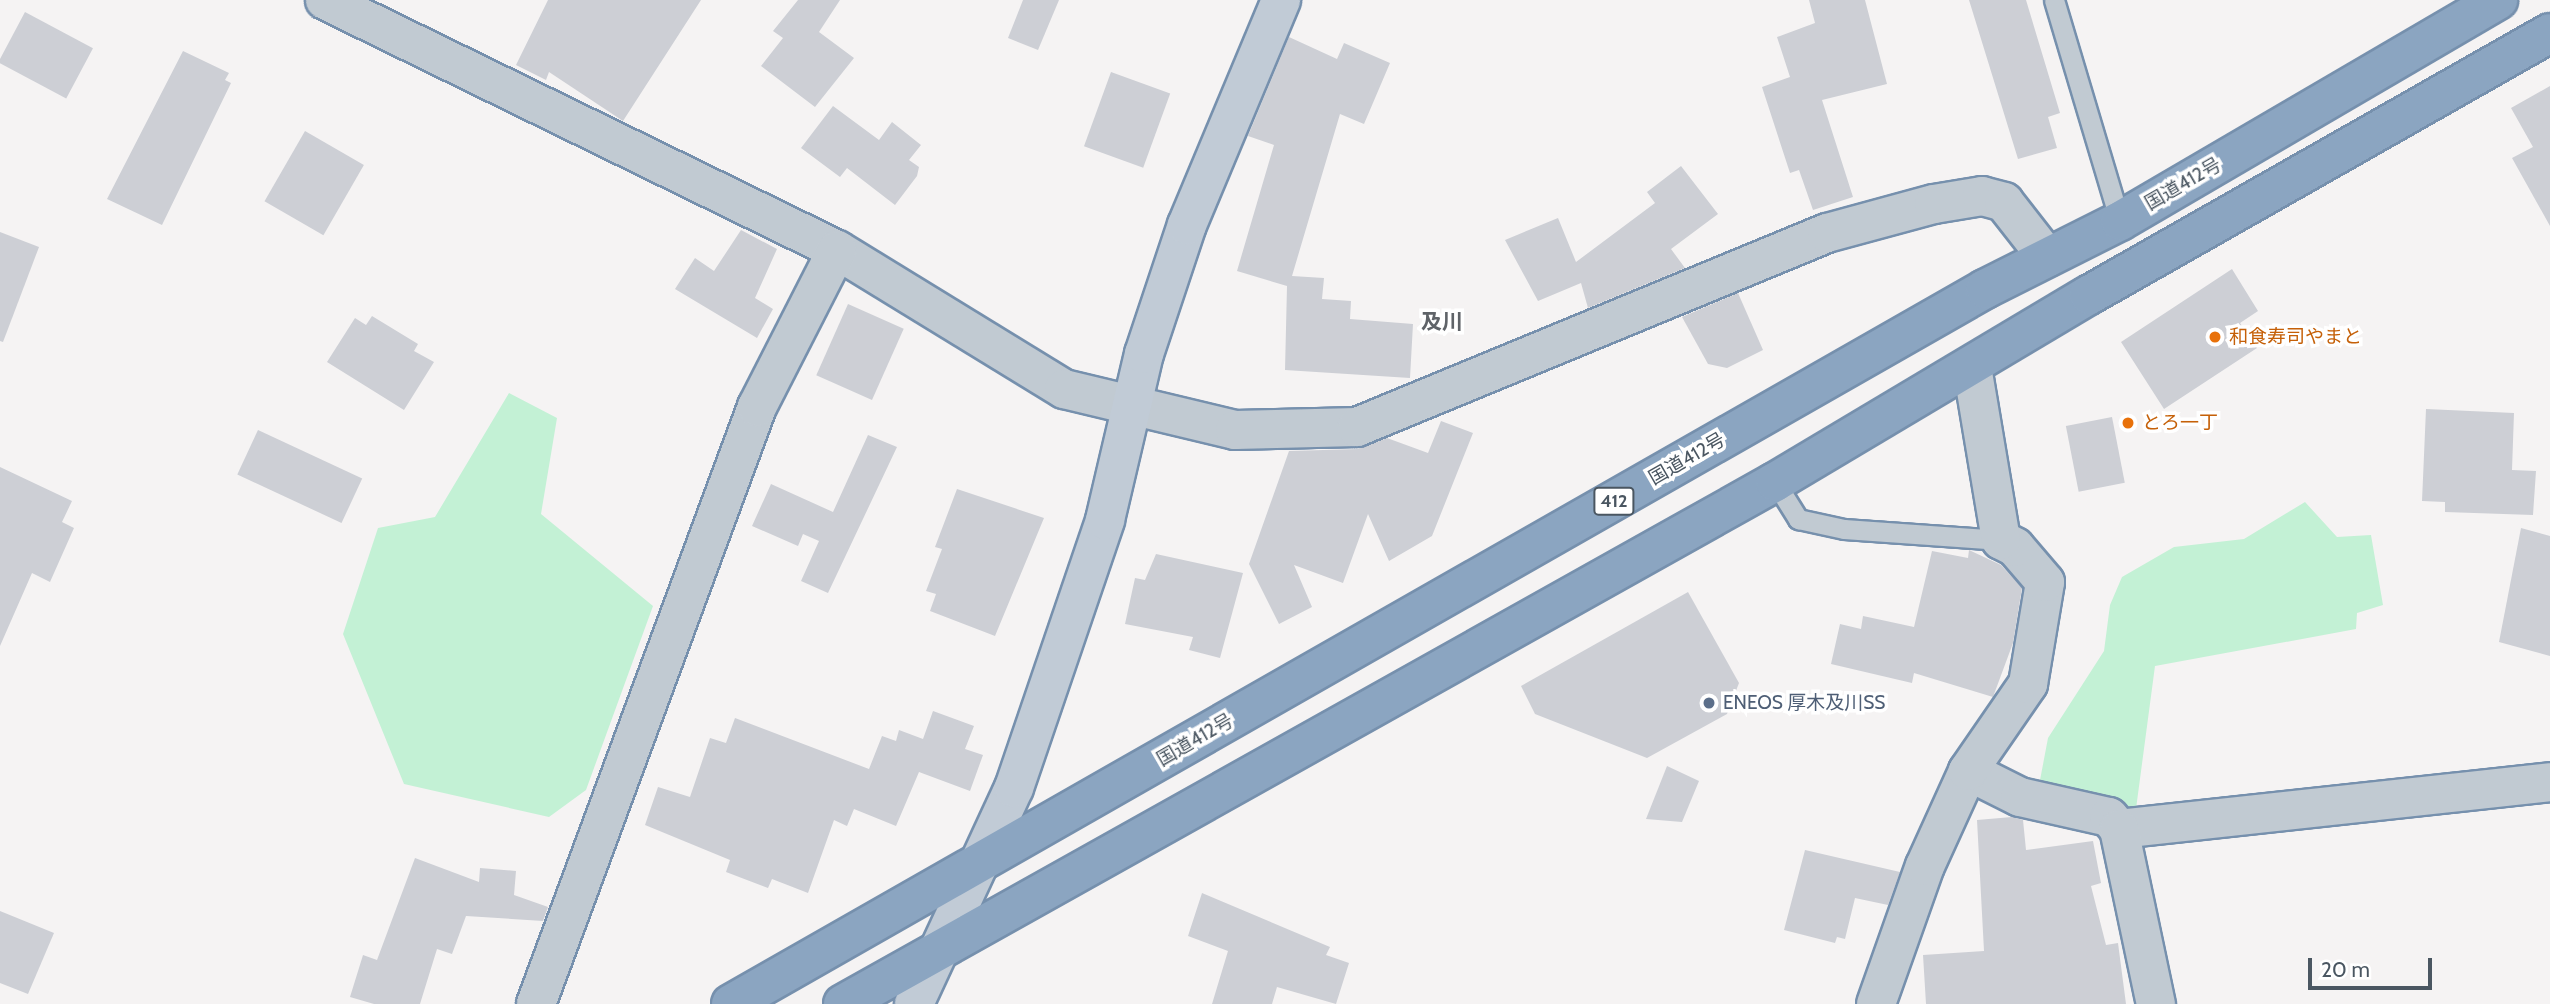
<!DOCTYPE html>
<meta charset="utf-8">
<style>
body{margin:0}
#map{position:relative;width:2550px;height:1004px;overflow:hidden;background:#f5f3f3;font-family:Cabin,"Noto Sans JP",sans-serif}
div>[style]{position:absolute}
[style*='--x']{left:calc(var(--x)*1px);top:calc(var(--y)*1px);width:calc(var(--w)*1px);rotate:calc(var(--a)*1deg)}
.green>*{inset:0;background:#c3f1d5}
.building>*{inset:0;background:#cdcfd5;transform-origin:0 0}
.roads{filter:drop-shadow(2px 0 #7690ad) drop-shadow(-2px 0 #7690ad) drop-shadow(0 2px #7690ad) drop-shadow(0 -2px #7690ad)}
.lane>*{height:19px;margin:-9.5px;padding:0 9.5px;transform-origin:9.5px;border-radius:9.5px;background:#c1cad2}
.street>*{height:38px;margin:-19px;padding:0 19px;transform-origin:19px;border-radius:19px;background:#c1cad2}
.secondary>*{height:38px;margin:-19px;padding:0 19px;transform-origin:19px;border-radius:19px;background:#c1cbd6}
.highway>*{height:38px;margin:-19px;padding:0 19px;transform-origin:19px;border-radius:19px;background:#8ba5c1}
.dots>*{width:19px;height:19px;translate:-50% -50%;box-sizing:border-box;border:4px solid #fff;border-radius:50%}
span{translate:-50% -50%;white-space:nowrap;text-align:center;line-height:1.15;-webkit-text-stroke:7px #fff;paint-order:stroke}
.shield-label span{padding:2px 5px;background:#fff;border:2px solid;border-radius:5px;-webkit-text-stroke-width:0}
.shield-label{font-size:18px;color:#4a5661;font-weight:700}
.street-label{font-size:19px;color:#4a5661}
.food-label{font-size:19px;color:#c56008}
.left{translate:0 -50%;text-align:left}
.service-label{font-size:19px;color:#4e5e75}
.neighbourhood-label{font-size:21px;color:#5f6368;font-weight:700}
.scale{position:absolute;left:2308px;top:958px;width:124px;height:32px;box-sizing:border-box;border:4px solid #4a5661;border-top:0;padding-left:9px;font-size:21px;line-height:24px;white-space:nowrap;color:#4a5661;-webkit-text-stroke:5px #fff;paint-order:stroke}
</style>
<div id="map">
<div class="green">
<i style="clip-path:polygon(509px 393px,557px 418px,541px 514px,653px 606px,586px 790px,549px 817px,404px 784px,343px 634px,378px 528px,435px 517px)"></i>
<i style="clip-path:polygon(2305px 502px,2337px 537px,2371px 535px,2383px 605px,2357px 613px,2356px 629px,2155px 666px,2136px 809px,2037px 796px,2048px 738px,2104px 651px,2110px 605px,2122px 577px,2174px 547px,2244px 539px)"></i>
</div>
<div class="building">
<i style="clip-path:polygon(548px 0,701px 0,623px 121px,549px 72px,546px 80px,516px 65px)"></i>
<i style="clip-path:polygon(798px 0,840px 0,819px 32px,854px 58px,815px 107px,761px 66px,783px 38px,773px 31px)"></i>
<i style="clip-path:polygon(1023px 0,1059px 0,1038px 50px,1008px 38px)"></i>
<i style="clip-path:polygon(1809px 0,1865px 0,1887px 84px,1822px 100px,1853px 197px,1813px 210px,1799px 170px,1790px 173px,1762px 87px,1790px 77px,1777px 37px,1815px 23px)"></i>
<i style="clip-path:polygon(1969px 0,2026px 0,2060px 113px,2048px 117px,2057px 148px,2018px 159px)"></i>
<i style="left:25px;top:12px;width:77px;height:57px;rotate:28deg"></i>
<i style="clip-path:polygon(1289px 37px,1337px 59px,1344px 43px,1390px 63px,1364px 124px,1340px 114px,1292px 276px,1324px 278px,1322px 299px,1351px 301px,1350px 319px,1413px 324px,1410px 378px,1285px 370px,1287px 286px,1237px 271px,1274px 145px,1248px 136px)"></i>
<i style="clip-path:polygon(183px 51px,229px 73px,225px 80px,231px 83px,162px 225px,107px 199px)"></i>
<i style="left:1111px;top:72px;width:63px;height:79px;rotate:20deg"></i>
<i style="clip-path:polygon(2550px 86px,2550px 226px,2512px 158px,2533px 147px,2511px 108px)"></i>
<i style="clip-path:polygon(833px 106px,879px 140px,892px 122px,921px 145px,909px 160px,919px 167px,917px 176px,895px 205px,847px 168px,840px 177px,801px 148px)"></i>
<i style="left:305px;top:131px;width:68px;height:81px;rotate:30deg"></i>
<i style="clip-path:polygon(1681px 166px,1718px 214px,1671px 249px,1685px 268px,1588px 308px,1581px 283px,1538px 301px,1505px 240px,1558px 218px,1576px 262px,1655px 203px,1647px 192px)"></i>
<i style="clip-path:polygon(741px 230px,777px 249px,755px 298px,773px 309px,757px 338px,675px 289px,695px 258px,714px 271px)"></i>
<i style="clip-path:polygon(0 232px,39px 247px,3px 342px,0 341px)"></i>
<i style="clip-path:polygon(2232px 269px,2258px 311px,2240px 323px,2257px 348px,2164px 409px,2121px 342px)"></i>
<i style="clip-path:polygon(1738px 293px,1763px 350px,1727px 368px,1708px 364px,1682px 317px)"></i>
<i style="left:848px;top:304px;width:61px;height:78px;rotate:24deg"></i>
<i style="clip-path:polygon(372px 316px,418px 344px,414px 351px,434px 362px,404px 410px,327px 362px,355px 318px,366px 325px)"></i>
<i style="clip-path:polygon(2426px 409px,2514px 413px,2512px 470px,2536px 471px,2533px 515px,2445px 512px,2445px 502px,2422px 501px)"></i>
<i style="left:2112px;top:417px;width:67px;height:47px;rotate:79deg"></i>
<i style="clip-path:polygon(1441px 421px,1473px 433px,1432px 536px,1389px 561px,1368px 514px,1343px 583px,1294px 565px,1312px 607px,1279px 624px,1249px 564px,1289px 451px,1358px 449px,1387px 438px,1428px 453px)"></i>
<i style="left:258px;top:430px;width:115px;height:49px;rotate:25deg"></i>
<i style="clip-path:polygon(868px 435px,897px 447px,828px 593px,801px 581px,819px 541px,803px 534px,798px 546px,752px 526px,771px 484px,833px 512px)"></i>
<i style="clip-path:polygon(0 467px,72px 501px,62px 522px,74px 528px,50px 582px,32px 573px,0 646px)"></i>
<i style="clip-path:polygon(957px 489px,1044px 518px,995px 636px,930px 611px,936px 594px,926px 591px,942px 549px,935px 547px)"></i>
<i style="clip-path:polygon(2521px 528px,2550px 536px,2550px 656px,2499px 642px)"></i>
<i style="clip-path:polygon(1969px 550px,2001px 565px,2022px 588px,2013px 643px,1993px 697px,1914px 673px,1912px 683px,1831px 664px,1840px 624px,1861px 629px,1863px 616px,1914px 627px,1932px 551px,1968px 558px)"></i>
<i style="clip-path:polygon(1156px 554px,1243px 573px,1220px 658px,1189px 650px,1193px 637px,1125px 624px,1135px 578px,1145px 580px)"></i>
<i style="clip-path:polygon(1688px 592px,1739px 683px,1727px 714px,1647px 758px,1535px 714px,1521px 686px)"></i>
<i style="clip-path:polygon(933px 711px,974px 726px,965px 749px,983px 755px,970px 791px,919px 772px,896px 826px,854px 809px,847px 826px,834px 820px,808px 893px,772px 879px,768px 888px,726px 872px,730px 860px,645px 825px,658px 787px,690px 797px,710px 738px,726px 743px,735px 718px,869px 769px,882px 736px,896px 741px,899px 730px,923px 739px)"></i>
<i style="clip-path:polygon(1667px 766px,1699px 781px,1682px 822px,1646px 819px)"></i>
<i style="clip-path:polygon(2012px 817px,2023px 820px,2026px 850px,2093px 841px,2101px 883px,2091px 886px,2106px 945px,2118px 943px,2126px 1004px,1926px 1004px,1923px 955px,1984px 951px,1977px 820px)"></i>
<i style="clip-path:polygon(1805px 850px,1900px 872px,1888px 905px,1855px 898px,1845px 939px,1837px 937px,1835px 943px,1784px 930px)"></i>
<i style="clip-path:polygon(415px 858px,479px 882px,480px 868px,516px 871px,514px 895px,548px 907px,543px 921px,466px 916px,452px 954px,437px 949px,420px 1004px,374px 1004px,350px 997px,363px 955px,377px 960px)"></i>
<i style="clip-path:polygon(1202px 893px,1330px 947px,1326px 955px,1349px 963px,1336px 1004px,1277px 987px,1272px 1004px,1212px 1004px,1228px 951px,1188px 936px)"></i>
<i style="clip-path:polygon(0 911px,54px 933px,28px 994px,0 983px)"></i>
</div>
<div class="roads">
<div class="lane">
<i style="--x:2054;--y:0;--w:231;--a:73.4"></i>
<i style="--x:1775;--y:482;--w:44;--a:58.1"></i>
<i style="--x:1798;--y:519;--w:47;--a:12.3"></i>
<i style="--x:1844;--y:529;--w:157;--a:4"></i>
</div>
<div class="street">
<i style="--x:325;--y:0;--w:570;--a:26.03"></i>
<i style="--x:837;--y:250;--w:266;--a:31.5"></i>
<i style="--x:1064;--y:389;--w:176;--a:13.5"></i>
<i style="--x:1235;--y:430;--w:122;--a:-1.4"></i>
<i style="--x:1357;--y:427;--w:508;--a:-22.43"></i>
<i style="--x:1827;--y:233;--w:111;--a:-15.2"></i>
<i style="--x:1934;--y:204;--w:49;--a:-9.5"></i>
<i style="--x:1982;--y:196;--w:23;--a:15"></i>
<i style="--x:2004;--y:202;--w:70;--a:52"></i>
<i style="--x:1968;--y:771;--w:58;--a:26.6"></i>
<i style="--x:2020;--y:797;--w:91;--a:12.7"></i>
<i style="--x:2109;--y:817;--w:16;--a:50"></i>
<i style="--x:2119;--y:829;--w:434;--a:-6.2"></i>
<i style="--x:2119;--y:829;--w:179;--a:78.1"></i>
<i style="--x:536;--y:1004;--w:637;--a:-69.69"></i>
<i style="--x:757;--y:407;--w:176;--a:-63"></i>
<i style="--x:1876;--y:1004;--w:146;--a:-70.5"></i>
<i style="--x:1925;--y:866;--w:104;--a:-65.6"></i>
<i style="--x:1968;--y:771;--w:106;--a:-55.4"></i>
<i style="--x:2028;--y:684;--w:103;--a:-80.5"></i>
<i style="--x:2045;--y:582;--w:46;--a:-130.6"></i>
<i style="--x:2015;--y:547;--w:16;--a:-153"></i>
<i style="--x:2001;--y:540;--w:175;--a:-99.5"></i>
</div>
<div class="secondary">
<i style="--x:914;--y:1004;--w:238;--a:-65.2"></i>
<i style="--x:1014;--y:788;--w:283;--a:-71.2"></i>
<i style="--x:1105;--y:520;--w:171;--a:-76.8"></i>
<i style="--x:1144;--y:354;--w:136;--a:-71.6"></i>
<i style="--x:1187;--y:225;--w:244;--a:-67.3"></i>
</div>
<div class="highway">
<i style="--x:731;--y:1004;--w:1444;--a:-29.69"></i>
<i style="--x:1985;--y:289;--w:151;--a:-26.7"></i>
<i style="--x:2120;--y:221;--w:438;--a:-30.3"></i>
<i style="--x:843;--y:1004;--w:1068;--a:-29.25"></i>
<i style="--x:1775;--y:482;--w:365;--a:-30.8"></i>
<i style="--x:2089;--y:295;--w:530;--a:-29.61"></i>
</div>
</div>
<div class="dots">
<i style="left:2215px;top:337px;background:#e8710a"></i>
<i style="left:2128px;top:423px;background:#e8710a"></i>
<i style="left:1709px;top:703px;background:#5c6f8a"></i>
</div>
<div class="shield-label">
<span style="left:1614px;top:501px">412</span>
</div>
<div class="street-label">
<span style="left:2183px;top:184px;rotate:-30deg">国道412号</span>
<span style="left:1687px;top:459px;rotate:-30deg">国道412号</span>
<span style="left:1195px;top:740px;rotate:-30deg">国道412号</span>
</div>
<div class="food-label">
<span class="left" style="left:2229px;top:337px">和食寿司やまと</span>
<span class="left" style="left:2142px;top:423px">とろ一丁</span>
</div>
<div class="service-label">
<span class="left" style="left:1723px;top:703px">ENEOS 厚木及川SS</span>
</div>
<div class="neighbourhood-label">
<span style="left:1442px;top:322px">及川</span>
</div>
<div class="scale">20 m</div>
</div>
